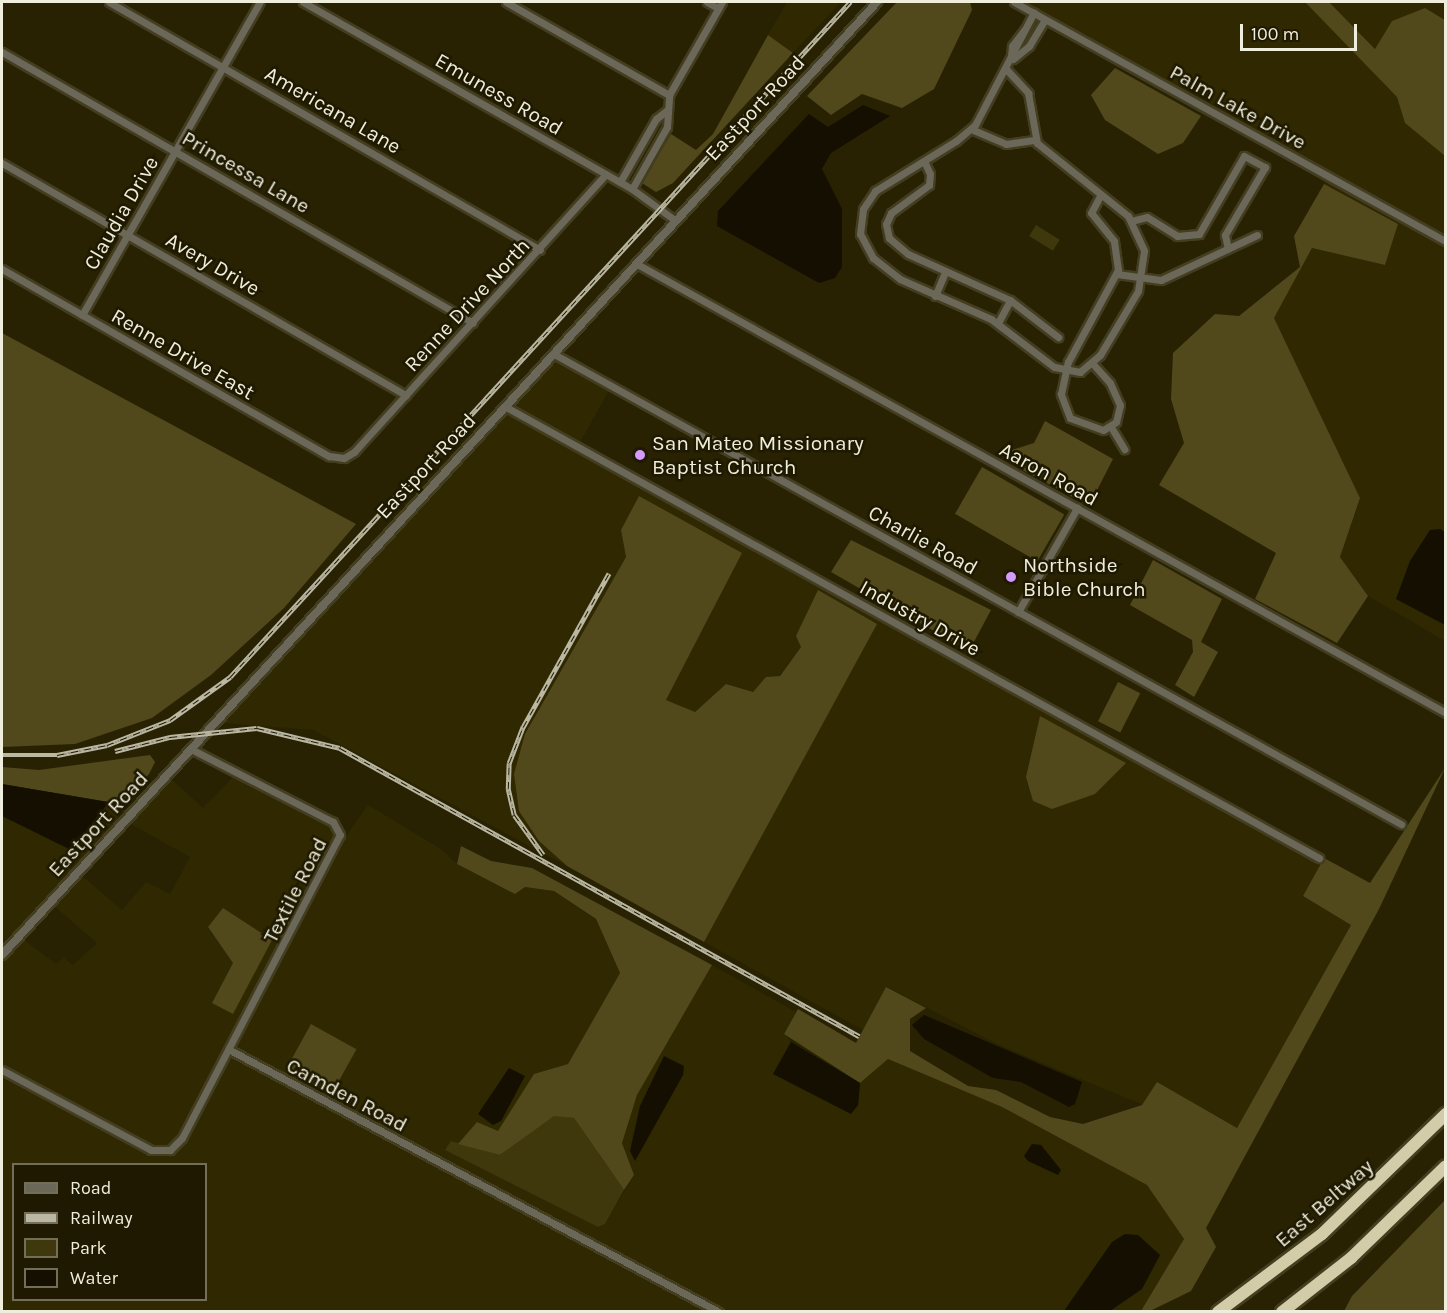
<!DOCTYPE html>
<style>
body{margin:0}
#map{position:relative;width:1447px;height:1313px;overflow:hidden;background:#282203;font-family:Karla,sans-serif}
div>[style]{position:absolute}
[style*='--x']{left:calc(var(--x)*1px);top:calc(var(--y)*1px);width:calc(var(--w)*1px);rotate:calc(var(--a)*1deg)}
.built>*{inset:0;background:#2f2800}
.green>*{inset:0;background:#3f380d;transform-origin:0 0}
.forest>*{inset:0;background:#51491b;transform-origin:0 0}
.water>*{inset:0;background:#140f00}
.roads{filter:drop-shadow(2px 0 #443e21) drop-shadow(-2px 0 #443e21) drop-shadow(0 2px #443e21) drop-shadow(0 -2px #443e21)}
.minor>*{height:7px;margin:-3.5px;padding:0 3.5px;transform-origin:3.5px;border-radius:3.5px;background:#6b685a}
.tertiary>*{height:8px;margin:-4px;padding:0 4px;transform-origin:4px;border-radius:4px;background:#6b685a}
.motorway>*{height:12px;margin:-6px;padding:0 6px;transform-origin:6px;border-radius:6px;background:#d2cca8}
.rail>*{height:4.5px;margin-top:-2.25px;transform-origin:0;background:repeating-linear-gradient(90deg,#1e1900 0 7px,#bab7a2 0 14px);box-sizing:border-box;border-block:2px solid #bab7a2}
.dots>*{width:16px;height:16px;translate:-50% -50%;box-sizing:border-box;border:3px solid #1e1900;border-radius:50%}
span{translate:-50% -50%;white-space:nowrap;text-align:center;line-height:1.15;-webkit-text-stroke:5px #1e1900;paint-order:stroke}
.street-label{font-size:21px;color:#efeddb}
.poi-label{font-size:21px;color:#efeddb}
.left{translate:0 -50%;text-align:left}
.frame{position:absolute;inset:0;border:3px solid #efeddb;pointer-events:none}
.legend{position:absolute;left:12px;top:1163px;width:195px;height:138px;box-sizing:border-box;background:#1e1900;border:2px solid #726e58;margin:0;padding:8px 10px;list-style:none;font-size:18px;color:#efeddb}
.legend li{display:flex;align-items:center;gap:12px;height:30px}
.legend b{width:30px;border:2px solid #726e58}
.scale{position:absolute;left:1240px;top:24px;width:117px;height:27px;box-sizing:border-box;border:3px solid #efeddb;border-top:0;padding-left:8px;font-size:18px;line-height:21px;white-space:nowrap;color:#efeddb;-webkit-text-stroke:4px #1e1900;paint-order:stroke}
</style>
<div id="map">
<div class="built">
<i style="clip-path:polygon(787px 2px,841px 2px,793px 53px,768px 35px)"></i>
<i style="clip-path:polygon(1024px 2px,1305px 2px,1398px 97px,1405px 123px,1445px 156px,1445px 641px,1368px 596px,1340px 557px,1360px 498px,1274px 318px,1312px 248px,1385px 265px,1398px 224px,1324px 184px,1330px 173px)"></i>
<i style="clip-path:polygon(1329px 2px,1445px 2px,1445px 20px,1425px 8px,1376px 49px)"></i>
<i style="clip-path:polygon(555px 359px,610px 389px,579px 444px,1324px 858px,1303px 896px,1351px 925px,1237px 1128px,1157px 1083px,1143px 1105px,999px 1045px,887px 987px,863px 1030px,704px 942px,876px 624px,801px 647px,779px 676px,766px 677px,753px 692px,726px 684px,695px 712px,666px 700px,742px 553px,621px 530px,626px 557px,525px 734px,539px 841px,567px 866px,313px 730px,224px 723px)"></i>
<i style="clip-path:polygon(evenodd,234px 776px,347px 835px,368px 805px,441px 849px,457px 864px,515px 894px,525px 887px,554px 891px,596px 920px,620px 973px,568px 1064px,534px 1075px,498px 1132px,477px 1122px,458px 1144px,445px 1149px,598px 1227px,605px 1224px,634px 1175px,622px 1143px,637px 1095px,712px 965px,796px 1012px,784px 1033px,791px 1042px,773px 1074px,858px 1105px,860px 1083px,888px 1059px,1002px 1107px,1147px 1185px,1184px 1239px,1141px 1311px,2px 1311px,2px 962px,23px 939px,56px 964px,64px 958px,73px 965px,97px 943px,53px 905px,81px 875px,122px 910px,146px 882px,170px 894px,190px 857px,129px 823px,171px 779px,203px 808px,234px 776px,208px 928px,272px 940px,212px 1002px,234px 963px,208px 928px,234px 776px,14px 1164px,206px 1164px,206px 1300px,14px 1300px,14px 1164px)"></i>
<i style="clip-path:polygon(109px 802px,127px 811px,2px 949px,2px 816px,71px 849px)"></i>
</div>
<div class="green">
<i style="left:1036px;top:225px;width:28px;height:13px;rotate:32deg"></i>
<i style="clip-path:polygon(554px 1115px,574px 1118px,624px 1190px,605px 1224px,598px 1227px,445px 1150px,451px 1141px,500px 1155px)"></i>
</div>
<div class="forest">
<i style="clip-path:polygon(897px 2px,970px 2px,972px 10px,934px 89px,902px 108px,862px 94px,831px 115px,807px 96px)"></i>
<i style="clip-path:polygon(1305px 2px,1329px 2px,1375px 49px,1392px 21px,1425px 8px,1445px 20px,1445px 156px,1405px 123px,1397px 97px)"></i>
<i style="clip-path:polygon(768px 35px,793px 53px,673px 183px,656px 192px,642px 183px,671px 134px,696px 150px,713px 134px)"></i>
<i style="clip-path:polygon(1115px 68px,1201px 116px,1183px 143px,1158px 154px,1105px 120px,1091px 95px)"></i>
<i style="clip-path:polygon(1324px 184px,1398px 224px,1385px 265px,1312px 248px,1274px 318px,1360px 498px,1340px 557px,1368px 596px,1337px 643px,1255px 599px,1276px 553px,1159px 485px,1184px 443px,1171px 399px,1173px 353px,1215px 314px,1239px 316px,1300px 267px,1294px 236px)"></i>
<i style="clip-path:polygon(2px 333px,356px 524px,284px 608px,211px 675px,152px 718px,75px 744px,2px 747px)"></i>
<i style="clip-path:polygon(1045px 421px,1113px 459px,1089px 506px,1006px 461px,1012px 450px,1034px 443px)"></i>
<i style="left:982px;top:467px;width:95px;height:54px;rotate:30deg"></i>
<i style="clip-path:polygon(639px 496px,742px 553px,666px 700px,695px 712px,726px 684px,753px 692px,766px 677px,780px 676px,801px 647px,796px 636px,818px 590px,877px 624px,704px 942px,567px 866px,539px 841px,519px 811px,514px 774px,525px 734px,626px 557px,621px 530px)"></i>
<i style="clip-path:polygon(851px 540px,991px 610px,969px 651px,831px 572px)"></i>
<i style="clip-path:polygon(1153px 560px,1222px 599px,1201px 642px,1218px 652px,1194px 697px,1175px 685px,1193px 652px,1192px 640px,1130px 605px)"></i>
<i style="left:1118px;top:682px;width:25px;height:44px;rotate:27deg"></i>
<i style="clip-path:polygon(1040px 716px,1126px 763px,1095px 794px,1052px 809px,1033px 801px,1026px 777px)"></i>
<i style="clip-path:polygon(150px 755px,155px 762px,149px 774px,120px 804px,2px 784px,2px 767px,39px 770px)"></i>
<i style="clip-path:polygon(1445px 768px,1379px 909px,1206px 1228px,1216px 1247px,1191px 1291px,1150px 1311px,1141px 1311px,1184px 1239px,1147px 1185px,1002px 1107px,888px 1059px,860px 1083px,784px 1034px,798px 1009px,856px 1043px,886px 987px,926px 1008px,910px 1019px,910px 1051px,968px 1086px,996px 1090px,1050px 1117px,1083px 1124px,1142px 1105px,1157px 1082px,1237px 1128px,1351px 925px,1303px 896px,1324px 858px,1370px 883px)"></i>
<i style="clip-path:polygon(461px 846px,491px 861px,532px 868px,712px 965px,637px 1095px,622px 1143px,634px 1175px,624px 1190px,574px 1118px,554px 1116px,500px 1155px,458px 1144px,477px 1122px,498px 1131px,534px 1074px,568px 1064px,620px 973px,596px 919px,554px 891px,525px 887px,515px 894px,457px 864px)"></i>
<i style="clip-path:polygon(223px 908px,272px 940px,233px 1014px,212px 1003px,233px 963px,208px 927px)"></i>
<i style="left:311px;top:1024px;width:52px;height:52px;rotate:29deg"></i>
<i style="clip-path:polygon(1445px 1200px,1445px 1311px,1344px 1311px,1352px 1296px)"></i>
</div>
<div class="water">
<i style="clip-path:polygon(863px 105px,890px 116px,831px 153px,822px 169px,842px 209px,842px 267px,835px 278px,819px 283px,717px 226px,718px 211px,809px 114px,828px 127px)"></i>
<i style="clip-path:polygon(1440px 529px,1445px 532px,1445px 625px,1396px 599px,1410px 561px,1430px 530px)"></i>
<i style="clip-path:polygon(2px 784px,108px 802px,109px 802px,71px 850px,2px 816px)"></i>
<i style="clip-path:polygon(924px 1015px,1082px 1082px,1075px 1104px,1069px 1107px,1021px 1082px,993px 1078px,924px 1039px,912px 1025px)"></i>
<i style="clip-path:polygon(791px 1042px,860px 1083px,858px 1105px,851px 1114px,773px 1074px)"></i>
<i style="clip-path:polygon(664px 1056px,684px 1066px,683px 1075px,635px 1161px,630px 1151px,640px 1106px)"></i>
<i style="clip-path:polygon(509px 1068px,525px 1076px,501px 1121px,493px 1125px,478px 1114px)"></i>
<i style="clip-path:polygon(1032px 1144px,1041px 1145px,1061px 1170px,1058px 1175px,1028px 1161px,1024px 1156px)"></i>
<i style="clip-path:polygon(1125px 1234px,1138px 1235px,1160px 1255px,1142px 1289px,1110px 1311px,1064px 1311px,1112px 1242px)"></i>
</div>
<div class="roads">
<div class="minor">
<i style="--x:109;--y:2;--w:497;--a:29.9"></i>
<i style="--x:303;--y:2;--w:378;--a:29.6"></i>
<i style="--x:632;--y:189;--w:54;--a:36"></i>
<i style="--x:506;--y:2;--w:188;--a:29.7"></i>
<i style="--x:707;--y:2;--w:13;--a:29"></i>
<i style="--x:1014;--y:2;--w:494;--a:29"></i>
<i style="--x:2;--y:52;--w:543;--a:29.91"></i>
<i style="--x:1011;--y:56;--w:10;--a:-84"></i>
<i style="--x:1012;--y:46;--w:20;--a:-53"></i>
<i style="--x:1013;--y:59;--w:21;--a:-39"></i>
<i style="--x:1029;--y:46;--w:31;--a:-59"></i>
<i style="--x:1006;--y:69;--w:33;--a:47"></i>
<i style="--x:1028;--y:93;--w:51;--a:79.8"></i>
<i style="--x:1037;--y:143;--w:117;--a:38.7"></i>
<i style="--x:1128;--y:216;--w:38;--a:65"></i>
<i style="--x:1144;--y:251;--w:40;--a:98.5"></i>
<i style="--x:1138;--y:291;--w:74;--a:120.7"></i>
<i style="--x:1100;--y:355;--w:26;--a:140"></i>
<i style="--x:1080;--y:372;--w:26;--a:-169"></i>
<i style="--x:1054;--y:367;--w:79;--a:-142.7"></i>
<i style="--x:991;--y:319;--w:99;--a:-156.3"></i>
<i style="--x:900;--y:279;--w:34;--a:-142"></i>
<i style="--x:873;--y:258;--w:27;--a:-118"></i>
<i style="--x:860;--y:234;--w:25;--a:-83"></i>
<i style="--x:863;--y:209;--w:22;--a:-56"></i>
<i style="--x:875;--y:191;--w:95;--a:-31.7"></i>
<i style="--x:956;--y:141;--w:25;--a:-40"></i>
<i style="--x:975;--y:125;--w:127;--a:-62.4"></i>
<i style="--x:971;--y:129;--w:38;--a:23"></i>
<i style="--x:1006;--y:144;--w:30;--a:-8"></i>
<i style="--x:924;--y:161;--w:14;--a:65"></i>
<i style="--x:930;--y:174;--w:11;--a:95"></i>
<i style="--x:929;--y:185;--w:47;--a:143.6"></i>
<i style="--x:891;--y:213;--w:12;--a:114"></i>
<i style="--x:886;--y:224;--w:14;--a:78"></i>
<i style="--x:889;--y:238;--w:25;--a:40"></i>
<i style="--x:908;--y:254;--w:112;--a:24.3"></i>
<i style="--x:1010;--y:300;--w:61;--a:37.6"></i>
<i style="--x:2;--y:163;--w:466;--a:29.9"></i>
<i style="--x:620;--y:182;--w:73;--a:-60.3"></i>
<i style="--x:656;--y:119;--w:14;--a:-39"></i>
<i style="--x:632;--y:189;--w:71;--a:-60.6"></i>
<i style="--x:667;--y:127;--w:32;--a:-86"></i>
<i style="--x:669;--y:95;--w:107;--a:-60.3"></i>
<i style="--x:1131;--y:221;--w:16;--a:-14"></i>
<i style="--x:1147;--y:217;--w:36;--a:32"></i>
<i style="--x:1177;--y:236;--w:22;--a:-5"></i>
<i style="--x:1199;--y:234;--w:90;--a:-60"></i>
<i style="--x:1244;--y:156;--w:24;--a:28"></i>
<i style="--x:1265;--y:167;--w:79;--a:120.5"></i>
<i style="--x:1225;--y:235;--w:14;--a:78"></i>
<i style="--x:637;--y:264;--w:925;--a:29.03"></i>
<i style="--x:2;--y:269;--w:377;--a:29.8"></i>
<i style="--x:329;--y:456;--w:15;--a:8"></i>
<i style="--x:344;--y:458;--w:12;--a:-31"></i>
<i style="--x:354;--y:452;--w:375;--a:-47.8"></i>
<i style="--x:1117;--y:274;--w:44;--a:7.8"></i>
<i style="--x:1161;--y:280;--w:106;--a:-25.1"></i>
<i style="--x:935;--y:296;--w:25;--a:-67"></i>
<i style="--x:82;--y:315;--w:360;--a:-60.4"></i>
<i style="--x:998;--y:323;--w:26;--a:-62"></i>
<i style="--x:554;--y:354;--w:969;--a:29.03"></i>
<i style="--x:1093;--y:364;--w:25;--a:48"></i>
<i style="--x:1110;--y:383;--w:24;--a:66"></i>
<i style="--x:1120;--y:405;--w:17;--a:103"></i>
<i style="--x:1116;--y:422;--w:15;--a:148"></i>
<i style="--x:1103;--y:430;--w:35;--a:-160"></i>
<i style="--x:1070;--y:418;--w:26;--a:-111"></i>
<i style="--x:1061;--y:394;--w:33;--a:-78"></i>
<i style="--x:1068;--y:362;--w:105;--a:-61.5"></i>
<i style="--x:1118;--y:270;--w:29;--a:-98"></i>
<i style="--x:1114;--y:241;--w:36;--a:-129"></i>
<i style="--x:1091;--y:213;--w:21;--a:-62"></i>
<i style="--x:506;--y:407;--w:930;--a:29.02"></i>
<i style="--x:1111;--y:427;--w:26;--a:59"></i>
<i style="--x:1018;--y:612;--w:120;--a:-60.4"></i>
<i style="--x:230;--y:1050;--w:555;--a:28.18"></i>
<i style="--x:2;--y:1070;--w:169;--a:28.2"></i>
<i style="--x:151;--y:1150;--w:19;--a:0"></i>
<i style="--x:170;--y:1150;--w:17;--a:-45"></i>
<i style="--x:182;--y:1138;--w:342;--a:-62.5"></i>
<i style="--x:340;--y:835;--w:15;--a:-118"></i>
<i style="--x:333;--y:822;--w:160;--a:-152.8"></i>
</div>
<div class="tertiary">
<i style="--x:2;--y:955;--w:1294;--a:-47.44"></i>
</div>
<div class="motorway">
<i style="--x:1218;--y:1312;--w:130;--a:-36.9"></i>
<i style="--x:1322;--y:1234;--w:173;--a:-44.1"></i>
<i style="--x:1282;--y:1312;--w:88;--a:-38"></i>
<i style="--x:1351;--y:1258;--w:132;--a:-44.1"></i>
</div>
</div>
<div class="rail">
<i style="--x:115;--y:751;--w:57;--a:-14.3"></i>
<i style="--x:170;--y:737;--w:87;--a:-5.9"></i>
<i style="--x:257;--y:728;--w:85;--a:13.5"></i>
<i style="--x:340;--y:748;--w:594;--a:29.03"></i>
<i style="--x:2;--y:755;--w:55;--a:0"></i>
<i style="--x:57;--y:755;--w:51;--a:-11.3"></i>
<i style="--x:107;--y:745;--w:68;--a:-21.6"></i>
<i style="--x:170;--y:720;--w:74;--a:-35.6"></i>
<i style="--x:230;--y:677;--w:917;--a:-47.43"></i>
<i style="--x:543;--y:855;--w:49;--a:-125.9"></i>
<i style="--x:514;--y:815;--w:27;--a:-103"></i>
<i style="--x:508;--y:789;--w:26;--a:-88"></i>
<i style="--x:509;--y:763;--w:39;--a:-69"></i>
<i style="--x:523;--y:727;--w:176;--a:-60.8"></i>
</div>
<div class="dots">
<i style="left:640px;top:455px;background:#d39cfc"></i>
<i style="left:1011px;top:577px;background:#d39cfc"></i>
</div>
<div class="street-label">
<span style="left:499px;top:94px;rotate:30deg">Emuness Road</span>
<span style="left:1238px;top:107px;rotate:29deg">Palm Lake Drive</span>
<span style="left:755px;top:108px;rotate:-47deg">Eastport Road</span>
<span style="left:333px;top:110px;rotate:30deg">Americana Lane</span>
<span style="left:246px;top:172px;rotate:30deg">Princessa Lane</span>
<span style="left:121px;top:213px;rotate:-60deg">Claudia Drive</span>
<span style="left:213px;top:264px;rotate:30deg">Avery Drive</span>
<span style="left:467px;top:305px;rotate:-47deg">Renne Drive North</span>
<span style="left:183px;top:354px;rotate:30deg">Renne Drive East</span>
<span style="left:426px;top:466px;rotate:-47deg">Eastport Road</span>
<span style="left:1049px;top:474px;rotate:29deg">Aaron Road</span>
<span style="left:923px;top:540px;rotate:29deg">Charlie Road</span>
<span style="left:920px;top:618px;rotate:29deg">Industry Drive</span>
<span style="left:98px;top:824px;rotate:-47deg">Eastport Road</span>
<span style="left:295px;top:890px;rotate:-63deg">Textile Road</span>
<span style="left:347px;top:1095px;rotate:28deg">Camden Road</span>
<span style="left:1324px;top:1203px;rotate:-41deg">East Beltway</span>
</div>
<div class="poi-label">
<span class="left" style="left:652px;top:455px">San Mateo Missionary<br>Baptist Church</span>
<span class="left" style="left:1023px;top:577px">Northside<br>Bible Church</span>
</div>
<div class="frame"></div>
<ul class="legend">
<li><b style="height:8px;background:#6b685a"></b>Road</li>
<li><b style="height:8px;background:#bab7a2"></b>Railway</li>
<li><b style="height:16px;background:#3f380d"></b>Park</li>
<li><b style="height:16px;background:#140f00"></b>Water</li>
</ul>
<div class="scale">100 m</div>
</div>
